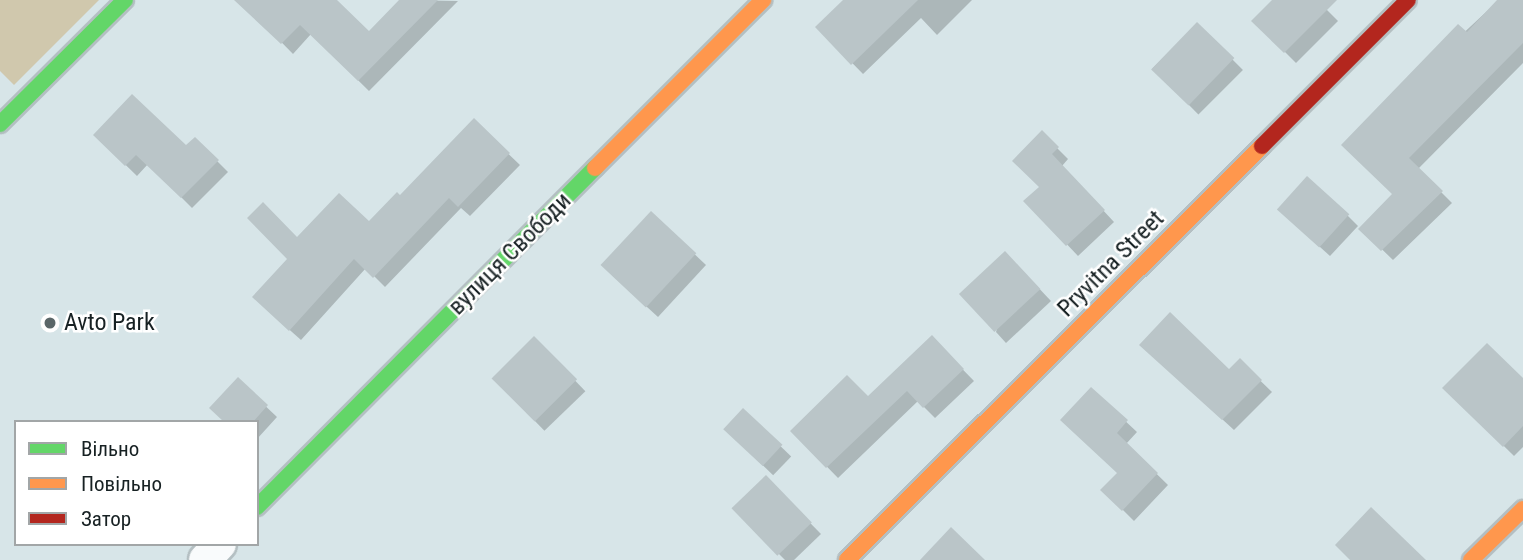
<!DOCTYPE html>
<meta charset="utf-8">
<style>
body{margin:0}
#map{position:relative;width:1523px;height:560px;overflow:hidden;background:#d7e5e8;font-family:"Roboto Condensed",sans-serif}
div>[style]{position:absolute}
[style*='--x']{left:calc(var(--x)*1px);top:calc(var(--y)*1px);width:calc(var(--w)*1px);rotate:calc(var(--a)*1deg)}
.green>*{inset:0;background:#d0c8ad}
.shadow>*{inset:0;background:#0003;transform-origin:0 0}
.building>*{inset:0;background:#bac5c8;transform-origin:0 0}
.roads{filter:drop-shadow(2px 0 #b4bfc2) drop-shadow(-2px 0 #b4bfc2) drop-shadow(0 2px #b4bfc2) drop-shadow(0 -2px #b4bfc2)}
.street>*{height:32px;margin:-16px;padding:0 16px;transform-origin:16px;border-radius:16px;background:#f9fbfc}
.fast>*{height:16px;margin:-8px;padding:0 8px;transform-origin:8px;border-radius:8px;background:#63d668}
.slow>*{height:16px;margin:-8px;padding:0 8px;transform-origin:8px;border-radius:8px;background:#ff974d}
.jam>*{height:16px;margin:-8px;padding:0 8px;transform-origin:8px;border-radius:8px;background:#b3261e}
.dots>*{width:19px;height:19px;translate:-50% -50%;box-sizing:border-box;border:4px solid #fff;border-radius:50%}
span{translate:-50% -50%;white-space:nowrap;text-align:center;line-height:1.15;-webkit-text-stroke:5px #fff;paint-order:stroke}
.street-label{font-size:24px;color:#172123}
.poi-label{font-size:24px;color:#172123}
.left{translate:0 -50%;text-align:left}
.legend{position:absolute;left:14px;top:420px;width:245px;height:126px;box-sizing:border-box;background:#fff;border:2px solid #a2a6a7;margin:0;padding:9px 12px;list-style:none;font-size:21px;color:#172123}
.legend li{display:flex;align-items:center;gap:14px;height:35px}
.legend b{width:35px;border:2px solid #a2a6a7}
</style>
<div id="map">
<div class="green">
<i style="clip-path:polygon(0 0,99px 0,14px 85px,0 71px)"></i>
</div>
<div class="shadow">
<i style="clip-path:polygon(240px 0,336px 0,369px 33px,402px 0,458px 1px,369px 91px,311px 34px,293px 54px)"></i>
<i style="clip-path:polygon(845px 0,972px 0,937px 35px,921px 18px,863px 74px,817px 27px)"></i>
<i style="clip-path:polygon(1274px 0,1317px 0,1338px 21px,1296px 63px,1254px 21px)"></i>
<i style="clip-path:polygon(1499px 0,1523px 0,1523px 63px,1418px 169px,1452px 203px,1393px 260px,1361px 229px,1394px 195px,1343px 145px)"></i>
<i style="left:1197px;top:24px;width:65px;height:63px;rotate:45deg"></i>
<i style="clip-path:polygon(474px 121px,520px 165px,470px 216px,461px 208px,385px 287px,366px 268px,301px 340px,265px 308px,297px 240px,369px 224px,400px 198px)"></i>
<i style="clip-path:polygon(1042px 133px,1068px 159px,1062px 166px,1114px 222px,1078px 256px,1026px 201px,1041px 187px)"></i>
<i style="clip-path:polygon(95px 135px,186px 148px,195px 139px,228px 172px,192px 208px,148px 164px,137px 176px)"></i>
<i style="clip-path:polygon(651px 213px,706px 265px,658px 317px,613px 276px)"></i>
<i style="clip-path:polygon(1347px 215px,1358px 226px,1330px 256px,1290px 220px)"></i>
<i style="clip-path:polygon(1016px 264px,1051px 301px,1006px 343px,996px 332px)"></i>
<i style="left:534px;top:338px;width:74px;height:57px;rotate:46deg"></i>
<i style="clip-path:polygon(932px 338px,974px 381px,935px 418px,918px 401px,838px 478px,792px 431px,868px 398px)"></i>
<i style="clip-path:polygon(1152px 355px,1229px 371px,1240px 361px,1272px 392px,1234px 430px)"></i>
<i style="clip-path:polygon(238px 380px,277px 417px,257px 439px,257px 422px,226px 422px)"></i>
<i style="clip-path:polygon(1523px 380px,1523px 447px,1514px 456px,1445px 388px)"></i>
<i style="clip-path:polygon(1091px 389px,1137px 432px,1126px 444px,1168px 485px,1134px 521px,1103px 490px,1119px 473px)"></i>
<i style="left:743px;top:410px;width:67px;height:26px;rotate:44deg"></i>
<i style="clip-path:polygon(766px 478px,821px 534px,794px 560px,785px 560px,734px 509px)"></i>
</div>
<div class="building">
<i style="clip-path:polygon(234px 0,337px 0,369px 31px,399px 0,438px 0,358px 81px,300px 25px,281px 44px)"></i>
<i style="clip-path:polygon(843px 0,918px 0,851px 65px,815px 27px)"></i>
<i style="clip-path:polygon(1272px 0,1337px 0,1284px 53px,1251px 21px)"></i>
<i style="clip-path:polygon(1497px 0,1523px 0,1523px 43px,1409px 158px,1443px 191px,1381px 251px,1358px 229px,1392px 194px,1341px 145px,1458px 24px,1467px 32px)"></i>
<i style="left:1197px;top:22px;width:52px;height:66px;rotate:44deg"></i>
<i style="clip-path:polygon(132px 94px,186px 145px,195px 137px,219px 160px,181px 198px,136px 155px,125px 166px,93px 135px)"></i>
<i style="clip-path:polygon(474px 118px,510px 153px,458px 207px,449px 198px,373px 278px,354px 259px,289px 331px,252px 297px,287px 259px,247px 218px,263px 202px,297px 237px,339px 193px,369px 221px,397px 192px,400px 195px)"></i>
<i style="clip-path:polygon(1042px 130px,1059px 147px,1052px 154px,1105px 210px,1066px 246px,1023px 201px,1039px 187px,1012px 161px)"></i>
<i style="left:1307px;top:176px;width:57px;height:45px;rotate:42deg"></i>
<i style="left:651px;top:211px;width:62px;height:74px;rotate:43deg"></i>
<i style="left:1005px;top:251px;width:52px;height:63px;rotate:47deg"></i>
<i style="clip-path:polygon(1170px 312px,1229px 369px,1240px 358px,1262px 380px,1222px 420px,1139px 345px)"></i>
<i style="clip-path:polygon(932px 335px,964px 369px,923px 408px,907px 391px,826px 468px,790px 431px,847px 375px,868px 396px)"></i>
<i style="left:534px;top:336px;width:61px;height:60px;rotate:45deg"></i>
<i style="clip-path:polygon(1487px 343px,1523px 378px,1523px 426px,1503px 447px,1442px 388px)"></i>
<i style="clip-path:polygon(238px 377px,268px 405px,253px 422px,224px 422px,209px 408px)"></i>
<i style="clip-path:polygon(1091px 387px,1128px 420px,1117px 433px,1158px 473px,1122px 511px,1100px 490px,1117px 473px,1060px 420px)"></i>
<i style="left:743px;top:408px;width:54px;height:29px;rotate:43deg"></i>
<i style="left:766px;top:475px;width:66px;height:48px;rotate:46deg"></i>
<i style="clip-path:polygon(1371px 507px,1426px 560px,1350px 560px,1335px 545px)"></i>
<i style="clip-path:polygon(951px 527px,985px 560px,920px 560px)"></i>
</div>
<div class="roads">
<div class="street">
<i style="--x:205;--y:560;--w:22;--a:-47"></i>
</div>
<div class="fast">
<i style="--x:0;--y:124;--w:176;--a:-44.8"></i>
<i style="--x:257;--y:507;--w:479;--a:-45.1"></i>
</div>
<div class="slow">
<i style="--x:595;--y:168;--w:238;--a:-45"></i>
<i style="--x:847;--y:560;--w:586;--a:-44.93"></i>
<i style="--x:1471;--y:560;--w:73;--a:-44.4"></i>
</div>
<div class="jam">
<i style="--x:1262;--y:146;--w:206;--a:-45"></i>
</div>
</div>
<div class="dots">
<i style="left:50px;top:323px;background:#5a6668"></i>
</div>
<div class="street-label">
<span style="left:510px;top:254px;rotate:-45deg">вулиця Свободи</span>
<span style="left:1111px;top:264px;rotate:-45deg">Pryvitna Street</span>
</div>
<div class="poi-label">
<span class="left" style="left:64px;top:323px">Avto Park</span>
</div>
<ul class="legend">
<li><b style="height:9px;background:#63d668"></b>Вільно</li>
<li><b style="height:9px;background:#ff974d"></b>Повільно</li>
<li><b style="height:9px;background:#b3261e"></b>Затор</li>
</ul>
</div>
